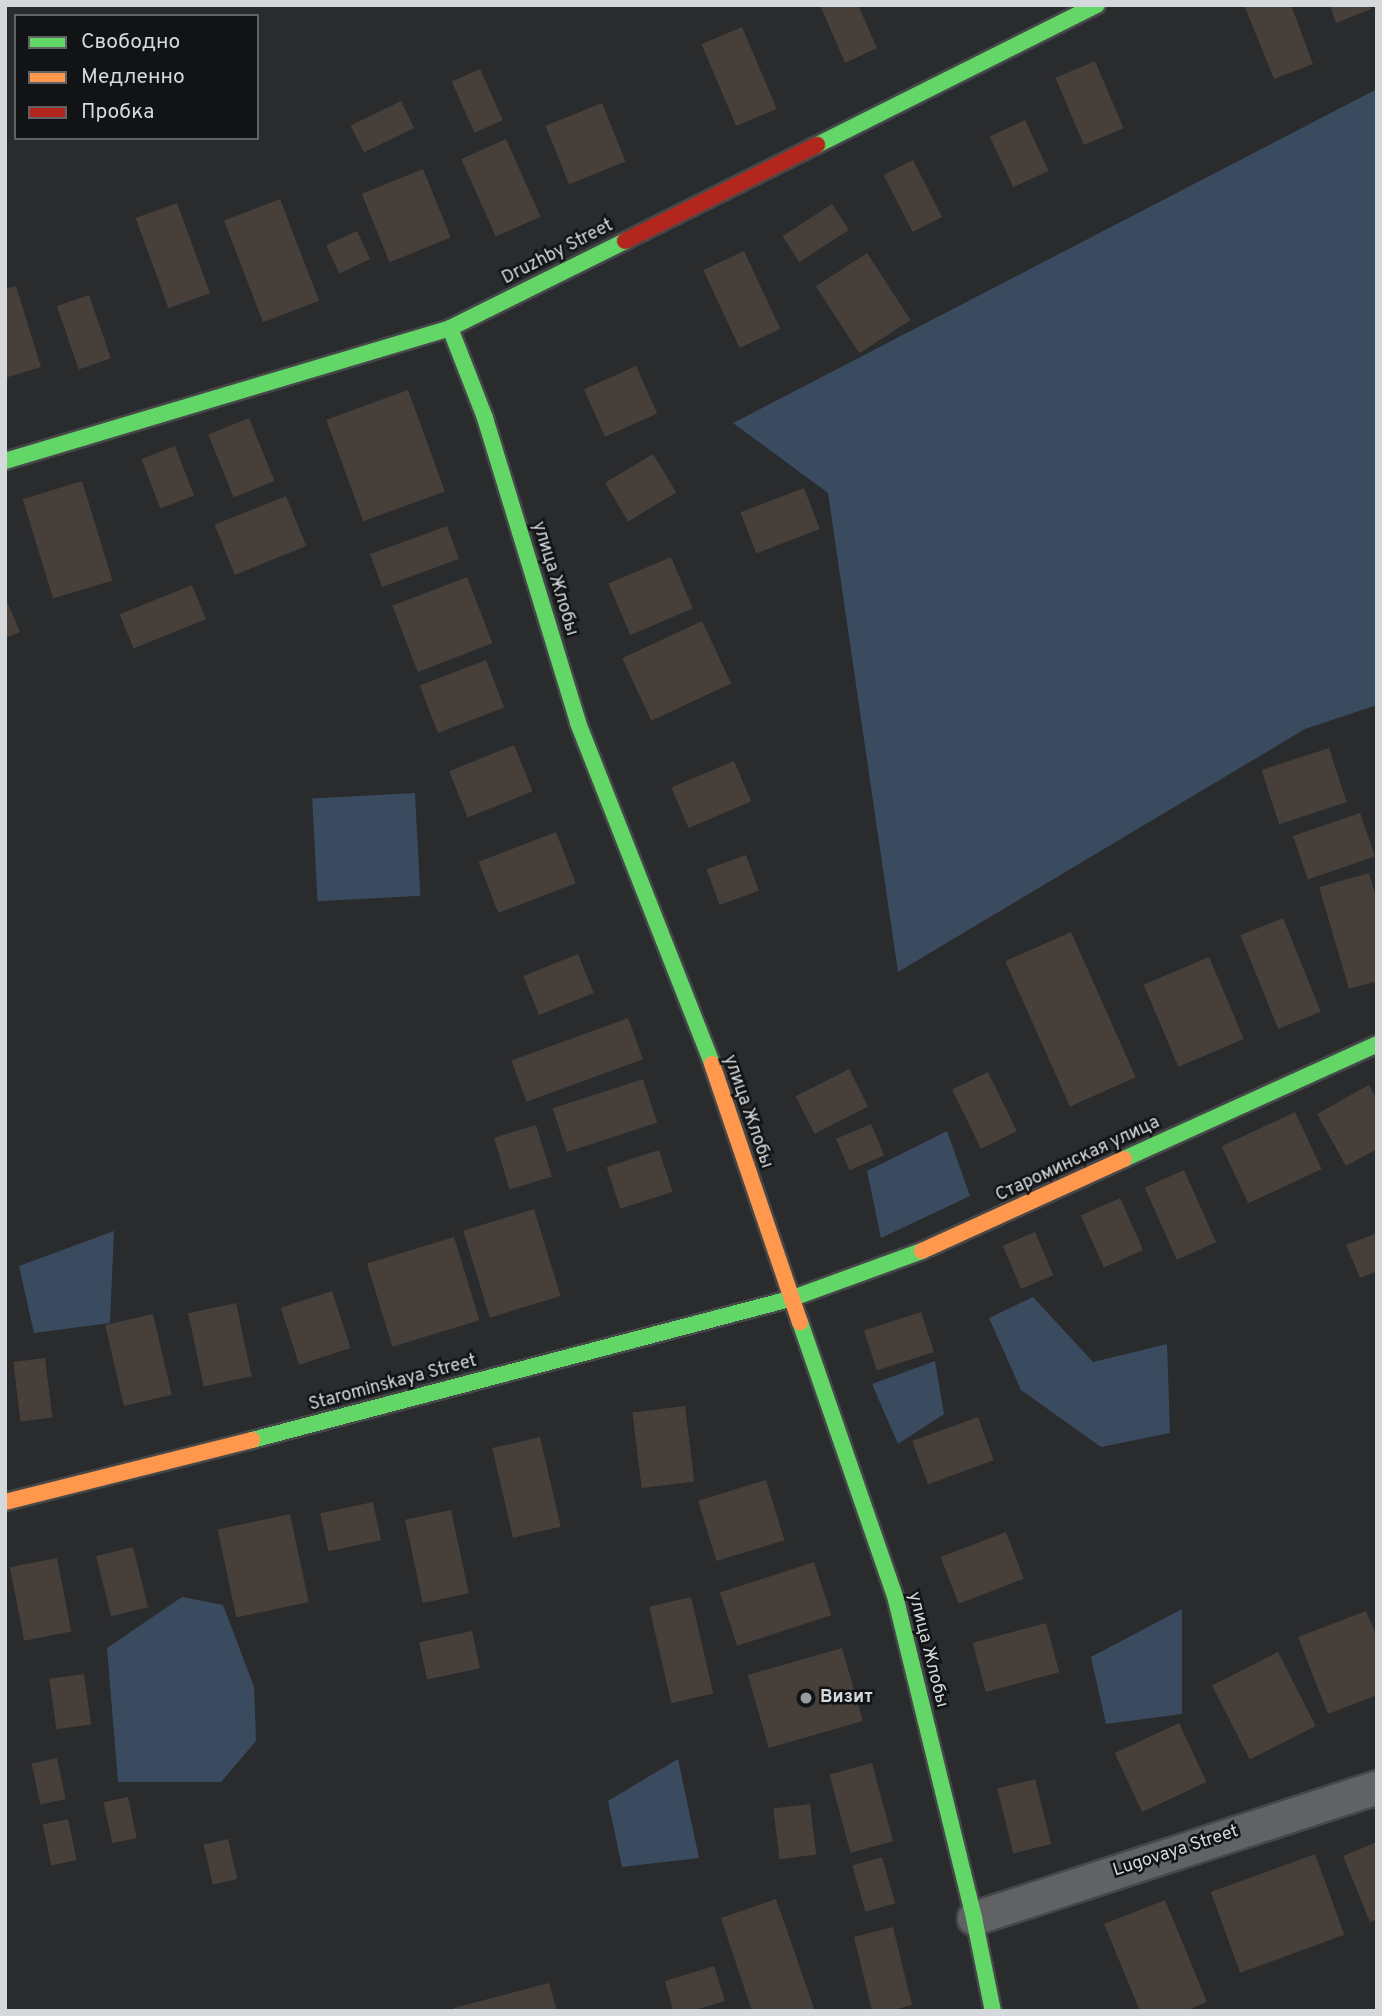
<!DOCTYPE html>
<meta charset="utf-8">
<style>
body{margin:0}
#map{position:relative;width:1382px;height:2016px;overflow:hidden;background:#292b2d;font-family:Overpass,sans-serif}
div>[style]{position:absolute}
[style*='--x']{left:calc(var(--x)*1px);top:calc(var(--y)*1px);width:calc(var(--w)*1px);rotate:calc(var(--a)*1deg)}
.green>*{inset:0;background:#3b4b5f;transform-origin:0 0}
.building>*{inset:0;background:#473f3a;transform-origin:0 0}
.roads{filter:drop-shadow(2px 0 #454749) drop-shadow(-2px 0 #454749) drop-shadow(0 2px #454749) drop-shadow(0 -2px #454749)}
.street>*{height:33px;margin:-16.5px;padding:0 16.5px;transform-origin:16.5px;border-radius:16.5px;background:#606264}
.fast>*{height:16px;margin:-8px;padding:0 8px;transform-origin:8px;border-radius:8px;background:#63d668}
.slow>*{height:16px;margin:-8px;padding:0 8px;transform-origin:8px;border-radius:8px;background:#ff974d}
.jam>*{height:16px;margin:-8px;padding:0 8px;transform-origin:8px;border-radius:8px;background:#b3261e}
.dots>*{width:19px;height:19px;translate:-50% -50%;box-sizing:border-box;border:4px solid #111315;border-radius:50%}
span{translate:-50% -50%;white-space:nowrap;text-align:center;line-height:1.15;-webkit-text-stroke:5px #111315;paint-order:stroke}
.street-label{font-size:18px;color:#d6d9dc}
.poi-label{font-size:18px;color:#d6d9dc;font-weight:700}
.left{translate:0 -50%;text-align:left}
.frame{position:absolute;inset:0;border:7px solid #d6d9dc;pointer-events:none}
.legend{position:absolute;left:14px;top:14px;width:245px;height:126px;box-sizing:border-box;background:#111315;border:2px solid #606265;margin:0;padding:9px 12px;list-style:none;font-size:21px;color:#d6d9dc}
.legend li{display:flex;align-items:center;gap:14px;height:35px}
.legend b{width:35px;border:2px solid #606265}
</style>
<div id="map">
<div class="green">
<i style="clip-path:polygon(1377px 89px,1377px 705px,1305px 729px,898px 972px,828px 493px,733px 423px)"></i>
<i style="left:415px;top:793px;width:103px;height:103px;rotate:87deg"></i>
<i style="clip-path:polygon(947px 1131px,970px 1196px,881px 1238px,867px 1171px)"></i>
<i style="clip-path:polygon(114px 1231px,110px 1323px,34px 1333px,19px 1266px)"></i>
<i style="clip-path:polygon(1033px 1297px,1093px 1362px,1167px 1344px,1170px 1433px,1101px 1447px,1021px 1390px,989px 1318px)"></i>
<i style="clip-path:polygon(935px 1361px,944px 1414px,898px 1444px,872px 1384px)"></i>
<i style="clip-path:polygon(182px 1597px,223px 1605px,254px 1687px,256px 1741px,221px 1782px,118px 1782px,107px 1648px)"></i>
<i style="clip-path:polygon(1182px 1609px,1182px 1714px,1106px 1724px,1091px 1657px)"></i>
<i style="clip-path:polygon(678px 1759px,699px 1858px,622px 1867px,608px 1801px)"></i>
</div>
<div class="building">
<i style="clip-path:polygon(820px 5px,858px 5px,877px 48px,845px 63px)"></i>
<i style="clip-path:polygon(1244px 5px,1291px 5px,1313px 64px,1274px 79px)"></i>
<i style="clip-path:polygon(1330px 5px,1370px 5px,1371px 9px,1336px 23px)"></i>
<i style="left:742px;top:27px;width:89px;height:44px;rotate:67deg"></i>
<i style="left:1095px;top:61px;width:73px;height:43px;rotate:67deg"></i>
<i style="left:480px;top:69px;width:56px;height:31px;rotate:66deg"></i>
<i style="left:401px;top:101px;width:30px;height:56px;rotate:64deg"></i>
<i style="left:602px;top:103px;width:63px;height:61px;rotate:68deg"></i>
<i style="left:1025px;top:120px;width:56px;height:39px;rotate:65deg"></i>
<i style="left:506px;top:139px;width:85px;height:49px;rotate:66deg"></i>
<i style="left:913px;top:160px;width:64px;height:33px;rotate:63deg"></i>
<i style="left:423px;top:169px;width:74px;height:66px;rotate:68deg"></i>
<i style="left:280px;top:199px;width:109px;height:60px;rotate:69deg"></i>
<i style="left:177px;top:203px;width:96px;height:44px;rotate:70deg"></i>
<i style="left:832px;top:204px;width:31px;height:59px;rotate:57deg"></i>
<i style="left:357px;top:231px;width:31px;height:34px;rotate:65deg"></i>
<i style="left:744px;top:251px;width:86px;height:45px;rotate:65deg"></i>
<i style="left:867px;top:253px;width:80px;height:61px;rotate:57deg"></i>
<i style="clip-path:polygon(16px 286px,41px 367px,5px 378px,5px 289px)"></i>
<i style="left:89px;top:295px;width:67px;height:34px;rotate:71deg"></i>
<i style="left:636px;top:366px;width:52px;height:57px;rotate:66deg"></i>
<i style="left:408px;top:390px;width:108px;height:87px;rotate:70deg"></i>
<i style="left:249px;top:418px;width:68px;height:44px;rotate:68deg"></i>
<i style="left:175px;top:446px;width:53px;height:36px;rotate:69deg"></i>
<i style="left:653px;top:454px;width:45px;height:56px;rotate:59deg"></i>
<i style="left:82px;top:481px;width:104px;height:62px;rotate:73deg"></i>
<i style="left:804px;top:488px;width:44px;height:68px;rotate:69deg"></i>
<i style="left:286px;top:496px;width:54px;height:77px;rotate:68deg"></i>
<i style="left:447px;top:526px;width:35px;height:82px;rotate:70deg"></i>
<i style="left:671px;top:557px;width:56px;height:68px;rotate:67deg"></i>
<i style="left:467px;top:577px;width:71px;height:80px;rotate:69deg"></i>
<i style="left:192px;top:585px;width:37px;height:78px;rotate:68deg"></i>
<i style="clip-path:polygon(5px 597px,20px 632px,5px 638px)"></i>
<i style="left:702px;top:621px;width:69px;height:88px;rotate:65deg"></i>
<i style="left:486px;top:660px;width:51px;height:71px;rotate:69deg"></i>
<i style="left:514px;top:745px;width:50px;height:70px;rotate:68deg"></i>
<i style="left:1329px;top:748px;width:57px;height:71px;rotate:72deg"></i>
<i style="left:734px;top:761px;width:44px;height:68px;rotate:67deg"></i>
<i style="left:1360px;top:813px;width:46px;height:71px;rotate:71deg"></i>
<i style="left:556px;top:832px;width:55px;height:83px;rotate:69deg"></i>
<i style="left:746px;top:855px;width:38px;height:42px;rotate:70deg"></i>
<i style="clip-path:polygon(1369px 873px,1377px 901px,1377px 981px,1349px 989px,1319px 887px)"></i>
<i style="left:1283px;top:918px;width:101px;height:46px;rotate:68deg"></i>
<i style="left:1071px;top:932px;width:159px;height:72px;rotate:66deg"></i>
<i style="left:578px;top:954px;width:42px;height:59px;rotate:68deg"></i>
<i style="left:1209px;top:957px;width:89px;height:71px;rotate:67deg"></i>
<i style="left:628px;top:1018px;width:44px;height:124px;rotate:70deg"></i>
<i style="left:849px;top:1069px;width:42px;height:60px;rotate:63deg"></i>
<i style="left:988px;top:1072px;width:66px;height:40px;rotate:64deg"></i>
<i style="left:643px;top:1079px;width:46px;height:95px;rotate:72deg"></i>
<i style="clip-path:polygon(1369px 1085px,1377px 1100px,1377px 1149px,1346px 1166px,1317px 1114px)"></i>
<i style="left:1295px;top:1112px;width:63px;height:81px;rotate:65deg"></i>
<i style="left:871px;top:1124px;width:34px;height:38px;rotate:67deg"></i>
<i style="left:536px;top:1125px;width:54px;height:44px;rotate:73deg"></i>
<i style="left:659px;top:1150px;width:44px;height:55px;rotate:72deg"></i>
<i style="left:1184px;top:1170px;width:79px;height:43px;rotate:66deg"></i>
<i style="left:1120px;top:1198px;width:57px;height:43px;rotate:66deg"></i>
<i style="left:534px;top:1209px;width:91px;height:74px;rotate:73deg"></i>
<i style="left:1035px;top:1232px;width:47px;height:35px;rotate:67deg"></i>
<i style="clip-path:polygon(1377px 1233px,1377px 1271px,1360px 1278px,1346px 1245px)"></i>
<i style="left:454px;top:1237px;width:87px;height:91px;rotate:73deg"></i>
<i style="left:332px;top:1291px;width:60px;height:54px;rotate:72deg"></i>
<i style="left:236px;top:1303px;width:75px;height:49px;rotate:78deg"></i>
<i style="left:921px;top:1312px;width:42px;height:60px;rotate:72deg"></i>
<i style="left:153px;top:1314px;width:83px;height:49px;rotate:77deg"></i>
<i style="left:45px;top:1358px;width:60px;height:32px;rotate:83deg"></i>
<i style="left:685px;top:1406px;width:76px;height:53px;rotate:83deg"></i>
<i style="left:978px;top:1417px;width:46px;height:70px;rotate:70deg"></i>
<i style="left:540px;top:1437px;width:92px;height:49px;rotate:77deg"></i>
<i style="left:766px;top:1480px;width:63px;height:71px;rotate:73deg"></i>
<i style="left:373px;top:1502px;width:39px;height:54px;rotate:78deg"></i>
<i style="left:451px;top:1510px;width:85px;height:47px;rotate:78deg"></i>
<i style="left:290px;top:1514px;width:90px;height:74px;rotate:78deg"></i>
<i style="left:1006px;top:1532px;width:50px;height:70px;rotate:69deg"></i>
<i style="left:133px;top:1547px;width:62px;height:38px;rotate:76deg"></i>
<i style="left:57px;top:1558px;width:75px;height:48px;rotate:79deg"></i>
<i style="left:814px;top:1562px;width:56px;height:99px;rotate:72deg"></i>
<i style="left:691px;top:1597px;width:99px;height:43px;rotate:77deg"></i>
<i style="clip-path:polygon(1366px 1611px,1377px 1637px,1377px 1695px,1328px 1714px,1298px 1637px)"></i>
<i style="left:1046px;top:1623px;width:51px;height:76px;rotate:75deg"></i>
<i style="left:472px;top:1631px;width:38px;height:54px;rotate:78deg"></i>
<i style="left:842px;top:1648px;width:76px;height:98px;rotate:74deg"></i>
<i style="left:1278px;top:1652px;width:83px;height:74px;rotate:63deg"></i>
<i style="left:84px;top:1674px;width:51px;height:35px;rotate:82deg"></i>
<i style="left:1179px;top:1723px;width:65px;height:71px;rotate:65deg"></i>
<i style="left:57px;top:1758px;width:42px;height:26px;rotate:78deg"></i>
<i style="left:872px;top:1763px;width:81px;height:44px;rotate:75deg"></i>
<i style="left:1035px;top:1779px;width:67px;height:39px;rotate:76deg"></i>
<i style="left:128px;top:1797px;width:42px;height:25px;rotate:78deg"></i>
<i style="left:810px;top:1804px;width:51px;height:37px;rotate:83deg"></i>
<i style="left:68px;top:1819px;width:42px;height:26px;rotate:78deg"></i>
<i style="left:228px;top:1839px;width:41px;height:25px;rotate:77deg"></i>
<i style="clip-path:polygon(1377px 1842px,1377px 1919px,1370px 1922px,1343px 1856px)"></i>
<i style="left:1315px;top:1854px;width:86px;height:111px;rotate:70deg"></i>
<i style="left:882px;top:1857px;width:48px;height:31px;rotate:74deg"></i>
<i style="clip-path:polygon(776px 1899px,815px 2011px,752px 2011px,721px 1918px)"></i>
<i style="clip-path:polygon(1165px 1900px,1207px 2002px,1185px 2011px,1140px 2011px,1104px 1924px)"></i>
<i style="clip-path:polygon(893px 1927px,912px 2005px,890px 2011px,872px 2011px,854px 1937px)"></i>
<i style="clip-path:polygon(714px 1966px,725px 2001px,692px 2011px,673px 2011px,665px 1981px)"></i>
<i style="clip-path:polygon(549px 1983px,557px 2011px,454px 2011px,454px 2008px)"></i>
</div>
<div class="roads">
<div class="street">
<i style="--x:974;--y:1918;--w:424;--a:-18"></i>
</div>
<div class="fast">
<i style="--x:817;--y:145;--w:313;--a:-26.6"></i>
<i style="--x:450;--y:328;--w:97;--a:68.7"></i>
<i style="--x:485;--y:418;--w:319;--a:73"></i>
<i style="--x:578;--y:723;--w:366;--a:68.5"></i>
<i style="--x:5;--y:461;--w:464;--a:-16.6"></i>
<i style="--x:450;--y:328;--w:195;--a:-26.4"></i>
<i style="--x:1124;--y:1159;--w:278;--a:-24.4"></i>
<i style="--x:800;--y:1322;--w:294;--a:70.9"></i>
<i style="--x:896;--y:1600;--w:327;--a:76.2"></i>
<i style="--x:974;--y:1918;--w:95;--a:78.5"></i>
<i style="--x:252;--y:1440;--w:556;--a:-14.69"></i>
<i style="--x:790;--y:1299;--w:140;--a:-20"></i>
</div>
<div class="slow">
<i style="--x:712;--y:1064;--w:273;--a:71.2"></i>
<i style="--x:922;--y:1251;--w:222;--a:-24.5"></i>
<i style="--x:5;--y:1502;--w:255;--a:-14.1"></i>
</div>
<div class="jam">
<i style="--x:625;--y:241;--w:215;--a:-26.6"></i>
</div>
</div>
<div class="dots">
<i style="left:806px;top:1698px;background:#999c9f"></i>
</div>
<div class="street-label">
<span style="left:558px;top:253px;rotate:-27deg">Druzhby Street</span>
<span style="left:554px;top:579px;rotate:73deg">улица Жлобы</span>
<span style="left:747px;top:1112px;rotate:71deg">улица Жлобы</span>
<span style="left:1078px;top:1160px;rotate:-25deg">Староминская улица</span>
<span style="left:393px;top:1384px;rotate:-15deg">Starominskaya Street</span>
<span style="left:927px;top:1650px;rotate:76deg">улица Жлобы</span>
<span style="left:1176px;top:1852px;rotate:-18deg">Lugovaya Street</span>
</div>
<div class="poi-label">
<span class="left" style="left:820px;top:1698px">Визит</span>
</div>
<div class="frame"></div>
<ul class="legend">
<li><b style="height:9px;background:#63d668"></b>Свободно</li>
<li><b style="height:9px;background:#ff974d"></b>Медленно</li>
<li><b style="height:9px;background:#b3261e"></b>Пробка</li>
</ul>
</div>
